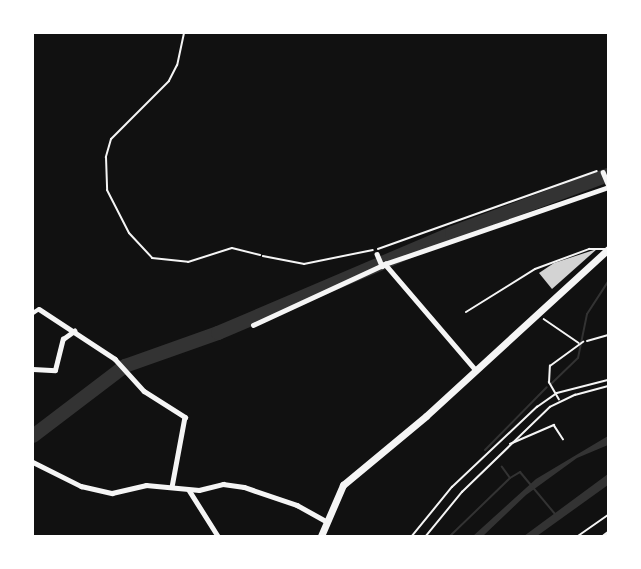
<!DOCTYPE html>
<style>
body{margin:0}
#map{position:relative;width:641px;height:569px;overflow:hidden;background:#111;font-family:"PT Sans",sans-serif}
div>[style]{position:absolute}
[style*='--x']{left:calc(var(--x)*1px);top:calc(var(--y)*1px);width:calc(var(--w)*1px);rotate:calc(var(--a)*1deg)}
.water>*{inset:0;background:#333}
.stream>*{height:2px;margin:-1px;padding:0 1px;transform-origin:1px;border-radius:1px;background:#333}
.river>*{height:14px;margin:-7px;padding:0 7px;transform-origin:7px;border-radius:7px;background:#333}
.building>*{inset:0;background:#d3d3d3}
.path>*{height:1.5px;margin:-0.75px;padding:0 0.75px;transform-origin:0.75px;border-radius:0.75px;background:#f5f5f5}
.service>*{height:2px;margin:-1px;padding:0 1px;transform-origin:1px;border-radius:1px;background:#f5f5f5}
.pedestrian>*{height:4px;margin:-2px;padding:0 2px;transform-origin:2px;border-radius:2px;background:#f5f5f5}
.minor>*{height:4.5px;margin:-2.25px;padding:0 2.25px;transform-origin:2.25px;border-radius:2.25px;background:#f5f5f5}
.secondary>*{height:7px;margin:-3.5px;padding:0 3.5px;transform-origin:3.5px;border-radius:3.5px;background:#f5f5f5}
span{translate:-50% -50%;white-space:nowrap;text-align:center;line-height:1.15;-webkit-text-stroke:6px #fff;paint-order:stroke}
.frame{position:absolute;inset:0;border:34px solid #fff;pointer-events:none}
</style>
<div id="map">
<div class="water">
<i style="clip-path:polygon(608px 436px,608px 445px,577px 458px,526px 495px,483px 536px,473px 536px,536px 479px)"></i>
<i style="clip-path:polygon(608px 474px,608px 485px,537px 536px,524px 536px)"></i>
</div>
<div class="stream">
<i style="--x:551;--y:384;--w:37;--a:-44"></i>
<i style="--x:578;--y:358;--w:45;--a:-78.4"></i>
<i style="--x:587;--y:314;--w:38;--a:-57"></i>
<i style="--x:485;--y:450;--w:88;--a:-45.5"></i>
<i style="--x:510;--y:478;--w:12;--a:-31"></i>
<i style="--x:520;--y:472;--w:55;--a:50.2"></i>
<i style="--x:450;--y:536;--w:83;--a:-44"></i>
<i style="--x:510;--y:478;--w:14;--a:-126"></i>
</div>
<div class="river">
<i style="--x:33;--y:436;--w:116;--a:-37.3"></i>
<i style="--x:125;--y:366;--w:99;--a:-19.5"></i>
<i style="--x:218;--y:333;--w:254;--a:-23.1"></i>
<i style="--x:452;--y:233;--w:166;--a:-20.4"></i>
</div>
<div class="building">
<i style="clip-path:polygon(597px 249px,552px 289px,539px 273px,554px 263px)"></i>
</div>
<div class="path">
<i style="--x:378;--y:249;--w:232;--a:-19.6"></i>
<i style="--x:263;--y:256;--w:42;--a:11"></i>
<i style="--x:304;--y:264;--w:70;--a:-11.5"></i>
<i style="--x:544;--y:319;--w:42;--a:34.4"></i>
<i style="--x:559;--y:400;--w:20;--a:-120"></i>
<i style="--x:549;--y:383;--w:17;--a:-87"></i>
<i style="--x:550;--y:366;--w:41;--a:-36"></i>
<i style="--x:510;--y:444;--w:48;--a:-23.4"></i>
<i style="--x:554;--y:425;--w:17;--a:57"></i>
<i style="--x:412;--y:536;--w:63;--a:-50.8"></i>
<i style="--x:452;--y:487;--w:117;--a:-43.3"></i>
<i style="--x:537;--y:407;--w:24;--a:-35"></i>
<i style="--x:557;--y:393;--w:53;--a:-14.3"></i>
<i style="--x:426;--y:536;--w:57;--a:-50.7"></i>
<i style="--x:462;--y:492;--w:122;--a:-44"></i>
<i style="--x:550;--y:407;--w:28;--a:-26"></i>
<i style="--x:575;--y:395;--w:34;--a:-15"></i>
<i style="--x:578;--y:536;--w:37;--a:-35"></i>
</div>
<div class="service">
<i style="--x:184;--y:33;--w:33;--a:102"></i>
<i style="--x:177;--y:65;--w:18;--a:117"></i>
<i style="--x:169;--y:81;--w:82;--a:135"></i>
<i style="--x:111;--y:139;--w:19;--a:106"></i>
<i style="--x:106;--y:157;--w:33;--a:88"></i>
<i style="--x:107;--y:190;--w:48;--a:62.9"></i>
<i style="--x:129;--y:233;--w:34;--a:47"></i>
<i style="--x:152;--y:258;--w:36;--a:6"></i>
<i style="--x:188;--y:262;--w:46;--a:-17.7"></i>
<i style="--x:232;--y:248;--w:29;--a:14"></i>
<i style="--x:466;--y:312;--w:81;--a:-31.9"></i>
<i style="--x:535;--y:269;--w:58;--a:-20.3"></i>
<i style="--x:589;--y:249;--w:17;--a:0"></i>
<i style="--x:587;--y:341;--w:22;--a:-16"></i>
</div>
<div class="pedestrian">
<i style="--x:33;--y:313;--w:7;--a:-34"></i>
</div>
<div class="minor">
<i style="--x:603;--y:172;--w:13;--a:67"></i>
<i style="--x:377;--y:254;--w:13;--a:67"></i>
<i style="--x:382;--y:266;--w:4;--a:-34"></i>
<i style="--x:385;--y:264;--w:138;--a:49.4"></i>
<i style="--x:39;--y:309;--w:91;--a:33.3"></i>
<i style="--x:115;--y:359;--w:43;--a:47.8"></i>
<i style="--x:144;--y:391;--w:49;--a:32.4"></i>
<i style="--x:185;--y:417;--w:71;--a:100.5"></i>
<i style="--x:253;--y:325;--w:145;--a:-24.8"></i>
<i style="--x:385;--y:264;--w:236;--a:-19"></i>
<i style="--x:33;--y:369;--w:22;--a:3"></i>
<i style="--x:55;--y:370;--w:32;--a:-76"></i>
<i style="--x:63;--y:339;--w:14;--a:-36"></i>
<i style="--x:33;--y:462;--w:54;--a:26.6"></i>
<i style="--x:81;--y:486;--w:32;--a:13"></i>
<i style="--x:112;--y:493;--w:35;--a:-13"></i>
<i style="--x:146;--y:485;--w:53;--a:5.4"></i>
<i style="--x:199;--y:490;--w:25;--a:-14"></i>
<i style="--x:223;--y:484;--w:21;--a:8"></i>
<i style="--x:244;--y:487;--w:56;--a:18.8"></i>
<i style="--x:297;--y:505;--w:33;--a:29"></i>
<i style="--x:189;--y:490;--w:54;--a:57.8"></i>
<i style="--x:604;--y:536;--w:5;--a:-37"></i>
</div>
<div class="secondary">
<i style="--x:321;--y:536;--w:56;--a:-66.7"></i>
<i style="--x:343;--y:485;--w:108;--a:-39.7"></i>
<i style="--x:426;--y:416;--w:247;--a:-42.5"></i>
</div>
<div class="frame"></div>
</div>
